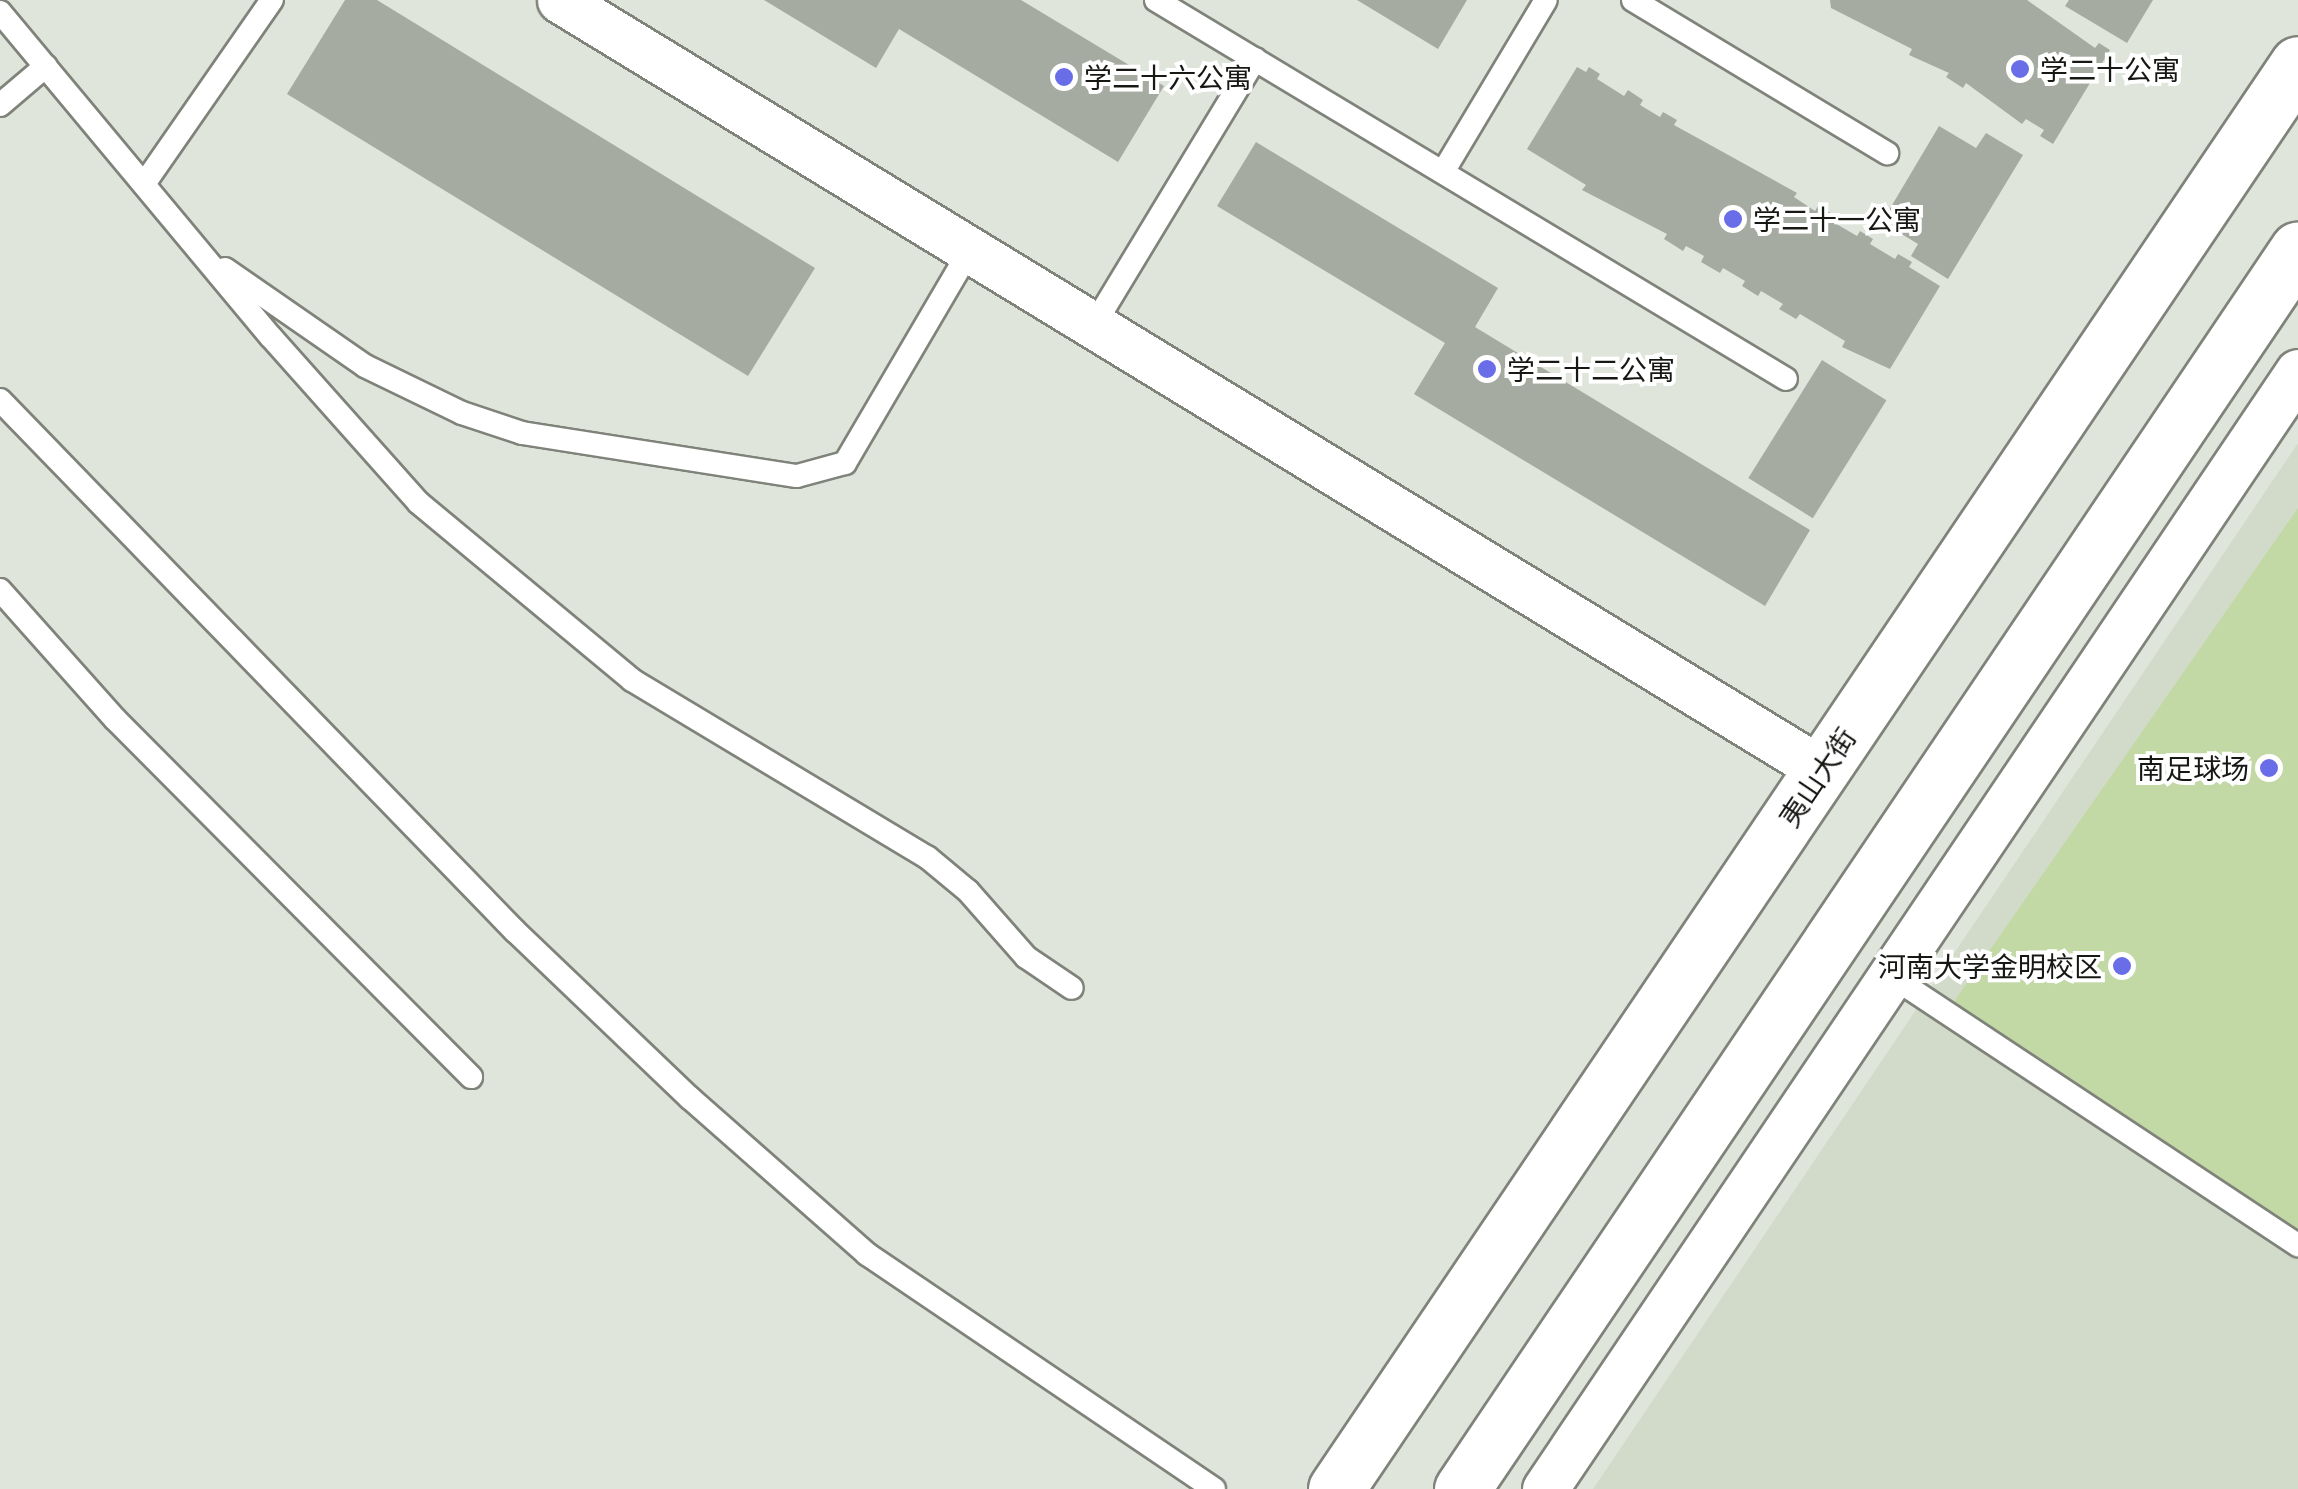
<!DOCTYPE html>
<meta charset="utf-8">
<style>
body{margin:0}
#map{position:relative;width:2298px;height:1489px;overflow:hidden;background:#e0e5db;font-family:"Open Sans","Noto Sans SC",sans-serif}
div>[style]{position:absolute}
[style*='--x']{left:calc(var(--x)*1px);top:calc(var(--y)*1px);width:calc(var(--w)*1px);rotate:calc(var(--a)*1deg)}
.built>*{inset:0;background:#d2dbc9}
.green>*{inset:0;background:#c2d9a6}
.building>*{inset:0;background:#a6aba1;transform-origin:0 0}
.roads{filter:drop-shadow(2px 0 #7f837a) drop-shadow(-2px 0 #7f837a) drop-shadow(0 2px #7f837a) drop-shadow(0 -2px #7f837a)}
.lane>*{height:22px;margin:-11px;padding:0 11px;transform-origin:11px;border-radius:11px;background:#fff}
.street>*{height:45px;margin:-22.5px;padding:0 22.5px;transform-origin:22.5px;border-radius:22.5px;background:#fff}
.secondary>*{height:55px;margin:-27.5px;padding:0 27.5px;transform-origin:27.5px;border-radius:27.5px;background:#fff}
.dots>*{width:28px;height:28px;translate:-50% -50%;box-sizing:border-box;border:5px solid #fff;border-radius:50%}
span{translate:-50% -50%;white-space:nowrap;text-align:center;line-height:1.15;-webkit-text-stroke:8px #fff;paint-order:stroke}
.poi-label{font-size:28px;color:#161814}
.left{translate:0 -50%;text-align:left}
.right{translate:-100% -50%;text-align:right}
.street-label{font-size:28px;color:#161814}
</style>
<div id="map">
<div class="built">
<i style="clip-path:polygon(2298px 443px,2298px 1489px,1593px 1489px)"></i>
</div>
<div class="green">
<i style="clip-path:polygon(2298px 508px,2298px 1250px,1939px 1023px)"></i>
</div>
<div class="building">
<i style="clip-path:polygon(345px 0,377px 0,815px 268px,748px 376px,287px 94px)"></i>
<i style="clip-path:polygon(764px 0,1021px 0,1164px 86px,1118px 162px,899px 29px,876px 68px)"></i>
<i style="clip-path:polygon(1357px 0,1467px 0,1438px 49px)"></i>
<i style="clip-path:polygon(1830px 0,2027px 0,2095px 48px,2099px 43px,2110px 50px,2053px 144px,2040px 136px,2044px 130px,2026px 119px,2022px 124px,1966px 83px,1963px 88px,1946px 77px,1949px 73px,1909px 55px,1912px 49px,1831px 8px)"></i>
<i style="clip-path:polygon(2069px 0,2153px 0,2127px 43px,2065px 6px)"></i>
<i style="clip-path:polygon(1577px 67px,1586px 72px,1589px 67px,1600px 74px,1597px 79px,1624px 96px,1628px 90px,1643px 100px,1640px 105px,1660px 117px,1663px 112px,1677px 120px,1674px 125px,1797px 193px,1794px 197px,1815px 211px,1818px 206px,1836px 216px,1833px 222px,1857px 236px,1860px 231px,1873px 239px,1870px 244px,1895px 259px,1898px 254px,1912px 262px,1909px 267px,1940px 286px,1890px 369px,1842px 347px,1845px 341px,1800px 314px,1796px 319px,1779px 309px,1783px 304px,1761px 291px,1758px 296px,1742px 286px,1745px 281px,1723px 268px,1720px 273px,1701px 262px,1704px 256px,1686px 246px,1683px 251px,1664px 239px,1667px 234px,1582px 190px,1586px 185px,1527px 149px)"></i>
<i style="clip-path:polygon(1939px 126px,1976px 148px,1986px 133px,2023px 155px,1948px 279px,1911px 256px,1918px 244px,1882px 222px)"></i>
<i style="clip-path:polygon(1256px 142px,1498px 288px,1475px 327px,1810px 530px,1765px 606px,1414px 394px,1445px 343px,1217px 206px)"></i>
<i style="left:1822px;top:360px;width:76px;height:139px;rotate:32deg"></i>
</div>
<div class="roads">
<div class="lane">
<i style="--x:1156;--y:0;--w:735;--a:31.03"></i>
<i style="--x:1633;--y:0;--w:297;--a:31.1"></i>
<i style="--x:0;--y:12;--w:423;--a:50.2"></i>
<i style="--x:271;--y:337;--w:222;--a:48.3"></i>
<i style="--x:419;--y:503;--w:277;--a:39.7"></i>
<i style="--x:632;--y:680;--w:344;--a:31"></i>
<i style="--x:927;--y:857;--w:53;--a:39.7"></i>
<i style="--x:968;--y:891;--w:88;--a:48.7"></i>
<i style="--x:1026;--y:957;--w:55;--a:34"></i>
<i style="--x:0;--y:105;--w:60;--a:-40.3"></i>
<i style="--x:1443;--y:172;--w:200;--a:-59.1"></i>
<i style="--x:144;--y:184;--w:224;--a:-55.2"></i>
<i style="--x:225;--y:269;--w:170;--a:34.7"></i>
<i style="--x:365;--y:366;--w:108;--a:25.9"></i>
<i style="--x:462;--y:413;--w:63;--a:18.4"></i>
<i style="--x:522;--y:433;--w:278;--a:8.9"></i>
<i style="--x:797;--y:476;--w:50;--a:-15.2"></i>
<i style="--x:845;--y:463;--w:247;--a:-59.6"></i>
<i style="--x:1094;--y:325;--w:311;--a:-58.8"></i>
<i style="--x:0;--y:400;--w:740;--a:45.88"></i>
<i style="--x:515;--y:931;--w:242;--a:43.7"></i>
<i style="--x:690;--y:1098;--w:236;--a:41.4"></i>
<i style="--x:867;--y:1254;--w:419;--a:34.1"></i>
<i style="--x:0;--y:590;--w:173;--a:48.3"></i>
<i style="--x:115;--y:719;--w:505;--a:45.16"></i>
<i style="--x:1891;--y:976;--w:488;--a:33.5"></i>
</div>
<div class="street">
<i style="--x:560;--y:0;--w:1478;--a:31.39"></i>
<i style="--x:1545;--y:1489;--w:1347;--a:-56.02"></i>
</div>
<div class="secondary">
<i style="--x:1336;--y:1489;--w:1719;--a:-55.98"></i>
<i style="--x:1462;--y:1489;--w:1495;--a:-56.01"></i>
</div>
</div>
<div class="dots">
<i style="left:2020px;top:69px;background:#696ee8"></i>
<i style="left:1064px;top:77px;background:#696ee8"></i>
<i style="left:1733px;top:219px;background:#696ee8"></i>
<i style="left:1487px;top:369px;background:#696ee8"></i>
<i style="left:2269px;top:768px;background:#696ee8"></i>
<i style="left:2122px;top:966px;background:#696ee8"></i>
</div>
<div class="poi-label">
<span class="left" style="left:2040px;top:69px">学二十公寓</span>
<span class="left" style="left:1084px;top:77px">学二十六公寓</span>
<span class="left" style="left:1753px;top:219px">学二十一公寓</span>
<span class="left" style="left:1507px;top:369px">学二十二公寓</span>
<span class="right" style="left:2249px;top:768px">南足球场</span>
<span class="right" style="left:2102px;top:966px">河南大学金明校区</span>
</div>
<div class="street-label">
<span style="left:1817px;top:777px;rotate:-56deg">夷山大街</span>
</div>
</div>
